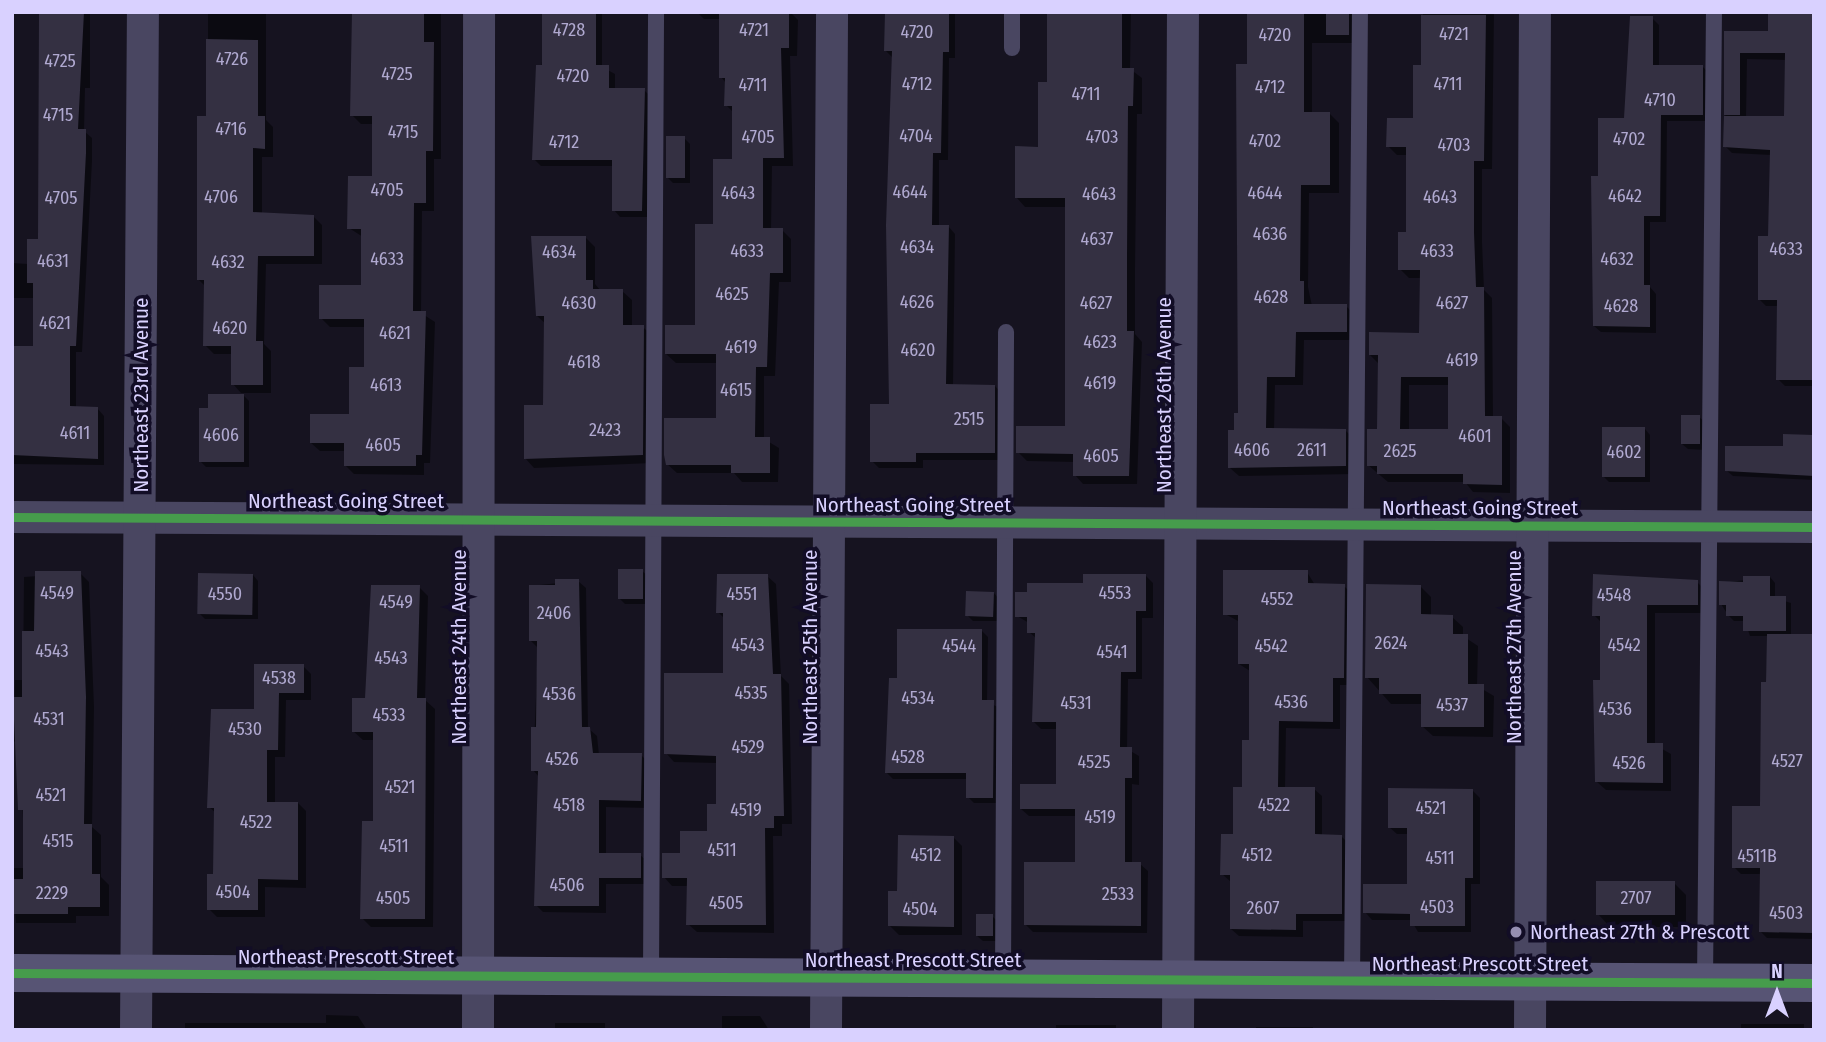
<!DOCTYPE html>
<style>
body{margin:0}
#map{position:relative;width:1826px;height:1042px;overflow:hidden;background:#161320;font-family:"Fira Sans Condensed",sans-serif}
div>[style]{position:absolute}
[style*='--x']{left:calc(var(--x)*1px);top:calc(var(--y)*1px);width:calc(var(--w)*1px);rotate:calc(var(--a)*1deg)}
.shadow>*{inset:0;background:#0007;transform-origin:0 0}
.building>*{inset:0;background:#343042;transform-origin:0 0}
.lane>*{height:16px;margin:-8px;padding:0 8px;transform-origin:8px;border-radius:8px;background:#494661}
.street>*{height:32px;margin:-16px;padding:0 16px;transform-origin:16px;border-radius:16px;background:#494661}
.secondary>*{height:38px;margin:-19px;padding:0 19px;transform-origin:19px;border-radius:19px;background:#575474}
.cycleway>*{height:9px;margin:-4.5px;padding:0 4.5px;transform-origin:4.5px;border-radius:4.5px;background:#469c4c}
.dots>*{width:19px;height:19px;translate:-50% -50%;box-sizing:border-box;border:4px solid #120d26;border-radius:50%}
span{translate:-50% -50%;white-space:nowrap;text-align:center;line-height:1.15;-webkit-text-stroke:7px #120d26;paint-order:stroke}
.number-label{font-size:18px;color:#b0a9d0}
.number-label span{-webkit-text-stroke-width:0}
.street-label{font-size:21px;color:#d9d1ff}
.poi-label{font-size:21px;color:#d9d1ff}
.left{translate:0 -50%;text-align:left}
.frame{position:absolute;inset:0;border:14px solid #d9d1ff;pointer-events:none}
.north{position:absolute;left:1742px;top:958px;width:70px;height:70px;-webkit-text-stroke:5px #120d26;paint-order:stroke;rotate:0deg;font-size:19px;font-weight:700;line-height:28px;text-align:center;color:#d9d1ff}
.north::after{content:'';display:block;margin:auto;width:24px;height:32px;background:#d9d1ff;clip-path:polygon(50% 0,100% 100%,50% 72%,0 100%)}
</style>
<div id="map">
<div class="shadow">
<i style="clip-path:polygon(41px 12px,90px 12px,90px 88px,85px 88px,84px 131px,92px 138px,92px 161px,82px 352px,76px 352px,76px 408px,97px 408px,104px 416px,104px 465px,12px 464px,12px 347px,35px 348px,35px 298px,12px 298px,12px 263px,28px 264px,39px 241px)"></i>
<i style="clip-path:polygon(208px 12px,266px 12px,266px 120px,273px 127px,273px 157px,262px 157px,262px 214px,313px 216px,322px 225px,322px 264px,266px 264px,264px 344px,271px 351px,271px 393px,241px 393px,233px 384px,233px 354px,214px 354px,205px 345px,205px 286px,199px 280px,208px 118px)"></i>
<i style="clip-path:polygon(354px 12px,441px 12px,441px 159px,434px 159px,434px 211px,422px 211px,421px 313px,435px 322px,430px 463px,424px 463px,424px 475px,354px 474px,345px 465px,345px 451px,320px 451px,311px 443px,351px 415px,365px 369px,365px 327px,330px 327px,321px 318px,363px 287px,363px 237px,349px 228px,373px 178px,373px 124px,361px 124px,352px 115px)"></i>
<i style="clip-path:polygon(546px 12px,602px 12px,602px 67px,615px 74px,615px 90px,644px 90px,651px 97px,648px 217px,620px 217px,614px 210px,614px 166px,541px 166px,534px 159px)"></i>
<i style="clip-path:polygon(697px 12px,790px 12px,798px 20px,797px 56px,790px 56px,793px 166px,772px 166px,771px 230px,782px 230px,791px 239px,791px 282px,779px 282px,775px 376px,764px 376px,764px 439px,779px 448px,778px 482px,742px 482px,734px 473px,677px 473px,667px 464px,717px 419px,718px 363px,676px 363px,666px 354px,697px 327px,714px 225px,734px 161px,734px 113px,726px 105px,726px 83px,721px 77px,721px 19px,704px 19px)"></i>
<i style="clip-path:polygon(887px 12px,955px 12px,955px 58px,949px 58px,948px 160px,939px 160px,939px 226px,948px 226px,955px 234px,953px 386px,995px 386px,1002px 394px,1002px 460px,923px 460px,923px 468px,879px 468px,872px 461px,890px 406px,893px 58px,886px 51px)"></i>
<i style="clip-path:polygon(1049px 12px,1131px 12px,1130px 69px,1142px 78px,1142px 114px,1137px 114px,1135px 270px,1135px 334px,1142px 342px,1137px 484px,1083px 484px,1075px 475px,1075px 462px,1027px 461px,1018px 452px,1067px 428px,1067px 207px,1025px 207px,1017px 198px,1040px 148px,1049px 84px)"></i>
<i style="clip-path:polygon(1252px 12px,1362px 12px,1358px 43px,1312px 43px,1312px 114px,1330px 114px,1339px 123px,1339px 193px,1309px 193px,1308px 287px,1312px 306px,1346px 306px,1355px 315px,1355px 340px,1304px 340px,1303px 385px,1275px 385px,1274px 430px,1345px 430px,1354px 439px,1354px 474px,1239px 476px,1230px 468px,1240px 414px)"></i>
<i style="clip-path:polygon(evenodd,1423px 12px,1494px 12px,1492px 169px,1482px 169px,1482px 242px,1484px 290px,1492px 298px,1493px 418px,1501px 418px,1510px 427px,1510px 493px,1473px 492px,1465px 482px,1388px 482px,1368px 465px,1379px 431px,1379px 364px,1370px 355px,1421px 335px,1422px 278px,1409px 278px,1400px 269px,1407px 234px,1408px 155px,1397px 155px,1388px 146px,1414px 120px,1423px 66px,1423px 12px,1409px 385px,1450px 385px,1450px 431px,1409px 431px,1409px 385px)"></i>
<i style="clip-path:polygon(evenodd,1770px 12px,1814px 12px,1814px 386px,1785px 386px,1778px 379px,1778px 306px,1766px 306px,1759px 299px,1770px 238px,1771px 155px,1732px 153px,1725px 146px,1726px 33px,1770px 33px,1770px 12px,1747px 59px,1787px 60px,1786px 118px,1746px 118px,1747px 59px)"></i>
<i style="clip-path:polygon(1652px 18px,1659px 25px,1659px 66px,1702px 66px,1709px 73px,1709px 121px,1667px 121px,1666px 222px,1650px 222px,1650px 287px,1656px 294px,1656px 333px,1601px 332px,1594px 326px,1599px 177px,1625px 120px)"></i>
<i style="clip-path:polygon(684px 138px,690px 144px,690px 183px,673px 183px,667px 177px)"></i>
<i style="clip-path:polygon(586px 238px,595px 247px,595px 284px,601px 291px,622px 291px,632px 300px,632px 327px,643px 327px,652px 336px,652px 463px,534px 468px,525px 458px,545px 407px,546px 324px,537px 316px)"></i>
<i style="clip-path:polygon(244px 396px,249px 401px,249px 467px,206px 467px,200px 461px)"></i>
<i style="clip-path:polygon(1699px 417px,1705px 422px,1704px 450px,1688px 449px,1682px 444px)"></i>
<i style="clip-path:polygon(1645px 429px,1650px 435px,1650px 482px,1609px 482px,1603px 476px)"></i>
<i style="clip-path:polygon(1814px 436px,1814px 480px,1733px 476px,1727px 471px)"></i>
<i style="clip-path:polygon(642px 571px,648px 576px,647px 604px,625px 604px,619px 598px)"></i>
<i style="clip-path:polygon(1307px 572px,1315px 585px,1344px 586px,1352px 594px,1351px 685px,1340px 685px,1340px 729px,1286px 728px,1285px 789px,1314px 789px,1322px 796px,1322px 836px,1341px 836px,1349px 844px,1349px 921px,1303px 921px,1303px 937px,1239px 936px,1231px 929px,1231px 882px,1222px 874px,1235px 836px,1250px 742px,1250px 671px,1239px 664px,1240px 622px,1225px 614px)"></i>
<i style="clip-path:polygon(80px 573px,89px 582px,94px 707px,92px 827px,101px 835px,101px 877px,109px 885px,109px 916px,76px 916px,76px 923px,16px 923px,12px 868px,25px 868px,20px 746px,14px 741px,15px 680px,23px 680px,24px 577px)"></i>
<i style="clip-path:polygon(253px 575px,258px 581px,258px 619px,205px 619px,199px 613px)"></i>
<i style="clip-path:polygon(767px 576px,776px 584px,781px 676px,789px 684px,792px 824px,782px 824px,782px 836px,773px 836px,774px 933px,697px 932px,688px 924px,688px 886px,672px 886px,664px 877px,709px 833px,717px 805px,717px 763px,674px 762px,666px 753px,724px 677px,725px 619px,718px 612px)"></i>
<i style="clip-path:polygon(1146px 576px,1153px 583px,1153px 618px,1142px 618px,1142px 679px,1128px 679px,1127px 749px,1139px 756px,1139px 785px,1132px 784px,1132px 864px,1140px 864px,1148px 871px,1147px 933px,1033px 932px,1025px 924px,1077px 864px,1077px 816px,1029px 816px,1021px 809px,1058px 786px,1058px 729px,1041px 729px,1033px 721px,1037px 639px,1029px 632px,1029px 623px,1017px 616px,1085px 585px)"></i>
<i style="clip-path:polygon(1770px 577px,1775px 583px,1775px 598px,1791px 603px,1791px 636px,1814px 636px,1814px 939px,1767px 938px,1761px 932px,1761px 874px,1741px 874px,1734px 867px,1761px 807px,1768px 636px,1750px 636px,1745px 621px,1734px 621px,1728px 615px,1721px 604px,1721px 583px)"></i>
<i style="clip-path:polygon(578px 581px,586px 588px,588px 728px,597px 736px,599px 755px,641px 755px,648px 762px,648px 808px,606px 807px,606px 855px,640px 855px,648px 862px,648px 884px,606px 884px,606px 913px,543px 912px,536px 905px,539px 777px,533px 770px,538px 648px,530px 640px,530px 586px)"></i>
<i style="clip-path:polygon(1697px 582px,1706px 591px,1706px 613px,1655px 613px,1655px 745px,1671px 754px,1671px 791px,1606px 790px,1597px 782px,1602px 623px,1594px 615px)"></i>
<i style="clip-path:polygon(419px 587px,428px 596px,425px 700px,435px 709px,433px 927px,371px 927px,362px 918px,374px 823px,374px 740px,363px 740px,353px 731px)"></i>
<i style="clip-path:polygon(1421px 587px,1431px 597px,1431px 616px,1452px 617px,1463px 627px,1463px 636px,1478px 646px,1477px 686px,1494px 696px,1493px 737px,1433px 736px,1422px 726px,1423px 704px,1391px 704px,1367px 677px)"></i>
<i style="clip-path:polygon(994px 593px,999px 599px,999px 621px,973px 621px,967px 615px)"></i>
<i style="clip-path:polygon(982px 631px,988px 637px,987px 702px,1000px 708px,999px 803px,974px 803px,968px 797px,968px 779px,893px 779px,886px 772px,899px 679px)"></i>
<i style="clip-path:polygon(303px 666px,311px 674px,311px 700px,286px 700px,285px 757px,275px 757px,275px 803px,298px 803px,306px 811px,306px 888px,265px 887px,265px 917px,217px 917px,209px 909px,215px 875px,216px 813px,209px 807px,256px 711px)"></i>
<i style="clip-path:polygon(1473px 791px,1480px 798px,1480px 884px,1471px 884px,1471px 932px,1418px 932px,1411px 920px,1372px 920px,1365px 912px,1408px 885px,1409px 834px,1397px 834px,1389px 827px)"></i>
<i style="clip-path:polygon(953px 837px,962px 846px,962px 935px,899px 935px,890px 926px,899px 893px)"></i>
<i style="clip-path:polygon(1674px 883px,1686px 895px,1686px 927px,1610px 927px,1598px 914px)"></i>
<i style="clip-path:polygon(992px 916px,998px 922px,998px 941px,983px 941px,977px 936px)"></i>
<i style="clip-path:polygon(326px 1015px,358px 1016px,367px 1030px,185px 1030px,185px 1023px,326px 1023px)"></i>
<i style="clip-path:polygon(722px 1016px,760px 1016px,769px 1030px,722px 1030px)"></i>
<i style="left:555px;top:1023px;width:50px;height:7px"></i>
<i style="left:1741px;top:1024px;width:63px;height:6px"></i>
<i style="left:1056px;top:1025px;width:60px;height:5px"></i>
<i style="left:1256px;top:1027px;width:57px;height:3px"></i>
<i style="left:1612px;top:1028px;width:61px;height:2px"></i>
</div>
<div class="building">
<i style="clip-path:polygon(39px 12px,84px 12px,78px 129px,86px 129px,86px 153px,76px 346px,70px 346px,70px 406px,98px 407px,98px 459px,12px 455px,12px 346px,33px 346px,33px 283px,27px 283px,27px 239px,38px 239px)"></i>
<i style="clip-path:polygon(352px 12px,424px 12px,424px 42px,434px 42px,433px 151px,426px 151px,426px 203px,414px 203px,413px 311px,426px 311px,422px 455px,416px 455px,416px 466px,344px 466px,344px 443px,310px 443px,310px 414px,349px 414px,349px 367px,364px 367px,364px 319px,319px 319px,319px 285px,361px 285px,361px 229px,347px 229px,348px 176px,372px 176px,372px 116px,350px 116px)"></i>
<i style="clip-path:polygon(719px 12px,789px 12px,789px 48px,781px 48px,784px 158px,763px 158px,763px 228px,783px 228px,783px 273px,770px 273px,767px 367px,756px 367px,755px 437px,770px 437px,770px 473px,731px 473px,731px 465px,666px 465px,664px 455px,664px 418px,716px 418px,716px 354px,665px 354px,665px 325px,695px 325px,695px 224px,713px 224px,713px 159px,732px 159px,732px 106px,724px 106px,725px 78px,719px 78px)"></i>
<i style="clip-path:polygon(885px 12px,949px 12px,949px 52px,943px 52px,941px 153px,933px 153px,932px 225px,949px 225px,946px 384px,995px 385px,995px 453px,916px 453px,916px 462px,870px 462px,870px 404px,889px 404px,886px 225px,892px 51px,884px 51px)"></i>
<i style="clip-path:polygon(1047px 12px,1122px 12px,1122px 68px,1134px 68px,1133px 106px,1128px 106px,1127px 260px,1127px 331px,1134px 331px,1129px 476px,1073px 476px,1073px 454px,1016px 453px,1016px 426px,1065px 426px,1065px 198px,1015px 198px,1015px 146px,1038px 147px,1038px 82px,1047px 82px)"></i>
<i style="left:1326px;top:12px;width:23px;height:23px"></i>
<i style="clip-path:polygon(1768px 13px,1814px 13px,1814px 380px,1776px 380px,1777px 300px,1758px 300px,1758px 236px,1768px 236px,1770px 150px,1723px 147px,1724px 116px,1784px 116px,1785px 53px,1740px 53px,1740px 115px,1724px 115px,1724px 31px,1768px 31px)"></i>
<i style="clip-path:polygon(542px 14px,596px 14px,596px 65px,609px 65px,609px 88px,645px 88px,642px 211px,612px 211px,612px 160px,532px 160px,536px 65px,542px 65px)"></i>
<i style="clip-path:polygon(1247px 14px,1304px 14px,1304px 112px,1330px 112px,1330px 185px,1301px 185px,1300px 281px,1304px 281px,1304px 304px,1347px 304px,1347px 332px,1296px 332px,1295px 377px,1267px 377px,1266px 428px,1346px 429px,1346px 466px,1228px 468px,1228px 430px,1234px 430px,1234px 413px,1238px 413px,1236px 64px,1247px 64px)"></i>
<i style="clip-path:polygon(evenodd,1421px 15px,1486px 15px,1484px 161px,1474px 161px,1474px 232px,1476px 287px,1484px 287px,1485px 416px,1502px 416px,1502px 485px,1463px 484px,1463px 474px,1377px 474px,1377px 466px,1367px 466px,1367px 429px,1377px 429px,1378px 355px,1369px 355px,1369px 332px,1419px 333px,1420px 270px,1398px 270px,1398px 232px,1406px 232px,1406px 147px,1386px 147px,1387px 118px,1413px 118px,1413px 65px,1421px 65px,1421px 15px,1401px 377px,1448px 377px,1448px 429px,1400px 429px,1401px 377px)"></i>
<i style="clip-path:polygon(1630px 16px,1653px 16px,1653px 65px,1703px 65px,1703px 115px,1661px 115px,1660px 216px,1644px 216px,1644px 285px,1650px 285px,1650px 327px,1593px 326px,1591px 176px,1598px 176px,1598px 118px,1624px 118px)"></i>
<i style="clip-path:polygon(206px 39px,258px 40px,258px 116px,265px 116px,265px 149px,253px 148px,253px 212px,314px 215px,314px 256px,258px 256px,256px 341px,263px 341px,263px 385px,231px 385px,231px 346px,203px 346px,204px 280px,197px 280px,197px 116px,206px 116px)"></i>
<i style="left:666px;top:136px;width:19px;height:42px"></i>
<i style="clip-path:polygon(531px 236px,586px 236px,586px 280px,593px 280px,593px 289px,623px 289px,623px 325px,644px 325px,643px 455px,524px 459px,524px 405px,543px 405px,544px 316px,536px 316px)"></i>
<i style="clip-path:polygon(208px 394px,244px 394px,244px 462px,199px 462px,199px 408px,208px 408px)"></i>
<i style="left:1681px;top:415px;width:19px;height:29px"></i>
<i style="left:1602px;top:427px;width:43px;height:50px"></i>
<i style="clip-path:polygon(1783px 434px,1814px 435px,1814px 476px,1725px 471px,1725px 446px,1783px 446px)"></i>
<i style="left:618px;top:569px;width:25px;height:30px"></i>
<i style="clip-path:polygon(1223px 570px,1308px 570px,1308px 583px,1345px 584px,1344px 678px,1333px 678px,1333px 722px,1279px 721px,1278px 787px,1315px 787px,1315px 834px,1342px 835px,1342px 914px,1296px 914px,1296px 930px,1230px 929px,1230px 875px,1220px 875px,1221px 834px,1233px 834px,1233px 787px,1242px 787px,1242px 740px,1249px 740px,1249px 664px,1238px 664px,1238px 615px,1223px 615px)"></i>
<i style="clip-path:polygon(35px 571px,81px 571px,86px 697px,84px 824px,92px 824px,92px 874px,100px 874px,100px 907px,68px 907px,68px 914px,12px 914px,12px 879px,23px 879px,23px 810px,18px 810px,13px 697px,22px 697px,22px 631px,34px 631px)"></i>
<i style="left:198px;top:573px;width:55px;height:41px;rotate:1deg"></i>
<i style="clip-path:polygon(717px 574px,768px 574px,773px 674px,781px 674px,784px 816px,774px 816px,774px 828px,765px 828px,766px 925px,686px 925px,687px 878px,662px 878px,662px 853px,680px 853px,680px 831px,707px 831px,707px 804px,716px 804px,716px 756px,664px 754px,664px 673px,723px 673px,723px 613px,716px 613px)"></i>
<i style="clip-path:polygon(1083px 574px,1146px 574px,1146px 611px,1136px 611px,1136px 672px,1121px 672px,1120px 747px,1132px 747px,1132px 778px,1125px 778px,1125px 862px,1141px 862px,1141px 926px,1024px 925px,1024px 862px,1075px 862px,1075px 809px,1020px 809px,1020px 784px,1056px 784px,1056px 722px,1032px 722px,1035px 633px,1027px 633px,1027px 617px,1015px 617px,1015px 592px,1027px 592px,1027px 583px,1083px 583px)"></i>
<i style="clip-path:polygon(1593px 574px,1698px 580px,1698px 605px,1647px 605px,1647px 743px,1663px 743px,1663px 783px,1595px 782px,1593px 680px,1600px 680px,1600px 616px,1592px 616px)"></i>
<i style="clip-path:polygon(1743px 576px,1770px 576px,1770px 596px,1786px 596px,1786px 631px,1743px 631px,1743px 616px,1726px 616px,1726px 605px,1719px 605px,1719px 581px,1743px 582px)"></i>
<i style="clip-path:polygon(555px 579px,579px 579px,582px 727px,590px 727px,593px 753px,642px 753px,641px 801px,599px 800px,599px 853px,641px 853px,641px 878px,599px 878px,599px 906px,534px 906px,538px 771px,531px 771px,531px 727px,536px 727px,537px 641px,529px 641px,529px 585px,555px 585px)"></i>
<i style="clip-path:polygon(1366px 584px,1421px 585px,1421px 614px,1453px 615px,1453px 634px,1468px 634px,1468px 684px,1484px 684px,1484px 727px,1421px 727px,1421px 694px,1379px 694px,1379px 678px,1365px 678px)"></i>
<i style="clip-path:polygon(371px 585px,420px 585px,417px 698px,426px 698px,425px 919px,360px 919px,362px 821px,373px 821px,373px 732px,352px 732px,352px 698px,365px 698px)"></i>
<i style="left:966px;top:591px;width:28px;height:25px;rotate:2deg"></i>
<i style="clip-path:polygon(897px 629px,982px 629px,982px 700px,994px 700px,993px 798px,966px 798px,966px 773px,885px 773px,889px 678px,897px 678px)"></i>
<i style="clip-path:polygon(1767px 634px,1814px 634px,1814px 933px,1759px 932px,1760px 868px,1732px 868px,1732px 806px,1760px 806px,1761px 682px,1766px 682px)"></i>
<i style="clip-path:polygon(254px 664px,304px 664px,304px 693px,279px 693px,278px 750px,267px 750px,267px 802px,298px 802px,298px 880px,258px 879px,258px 910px,207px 910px,207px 874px,213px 874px,214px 808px,207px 808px,211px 709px,254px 709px)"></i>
<i style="clip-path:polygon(1388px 788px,1473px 789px,1473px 878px,1465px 878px,1465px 926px,1410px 926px,1410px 914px,1363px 913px,1363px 884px,1407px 884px,1407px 828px,1388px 828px)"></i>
<i style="clip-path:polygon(898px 835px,954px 836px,954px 927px,888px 926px,888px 891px,897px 891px)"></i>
<i style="left:1596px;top:881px;width:79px;height:34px"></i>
<i style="left:976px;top:914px;width:17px;height:22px"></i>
</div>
<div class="lane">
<i style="--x:1012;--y:48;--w:36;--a:-90"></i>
<i style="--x:651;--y:976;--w:964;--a:-89.7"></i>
<i style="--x:1003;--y:978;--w:646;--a:-89.73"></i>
<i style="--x:1352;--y:981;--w:969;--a:-89.53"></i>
<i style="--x:1705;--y:982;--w:970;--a:-89.47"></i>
</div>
<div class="street">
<i style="--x:12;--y:517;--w:1802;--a:0.32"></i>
<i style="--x:136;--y:1030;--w:1018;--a:-89.61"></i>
<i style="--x:478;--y:1030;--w:1018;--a:-89.94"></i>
<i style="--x:826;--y:1030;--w:1018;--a:-89.66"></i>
<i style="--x:1178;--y:1030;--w:1018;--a:-89.72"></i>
<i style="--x:1530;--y:1030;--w:1018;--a:-89.72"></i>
</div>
<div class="secondary">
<i style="--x:12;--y:973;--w:1802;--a:0.32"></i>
</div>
<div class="cycleway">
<i style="--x:12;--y:517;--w:1802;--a:0.32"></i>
<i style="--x:12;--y:973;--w:1802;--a:0.32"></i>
</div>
<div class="dots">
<i style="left:1516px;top:932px;background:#958eb1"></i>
</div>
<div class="number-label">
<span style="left:569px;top:30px">4728</span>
<span style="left:754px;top:30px">4721</span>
<span style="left:917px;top:32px">4720</span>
<span style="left:1454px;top:34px">4721</span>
<span style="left:1275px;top:35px">4720</span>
<span style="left:232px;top:59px">4726</span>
<span style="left:60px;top:61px">4725</span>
<span style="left:397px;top:74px">4725</span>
<span style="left:573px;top:76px">4720</span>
<span style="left:917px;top:84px">4712</span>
<span style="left:1448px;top:84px">4711</span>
<span style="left:753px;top:85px">4711</span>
<span style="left:1270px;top:87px">4712</span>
<span style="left:1086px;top:94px">4711</span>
<span style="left:1660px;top:100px">4710</span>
<span style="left:58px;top:115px">4715</span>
<span style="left:231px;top:129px">4716</span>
<span style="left:403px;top:132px">4715</span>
<span style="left:916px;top:136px">4704</span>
<span style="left:758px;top:137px">4705</span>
<span style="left:1102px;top:137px">4703</span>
<span style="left:1629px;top:139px">4702</span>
<span style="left:1265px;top:141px">4702</span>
<span style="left:564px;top:142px">4712</span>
<span style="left:1454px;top:145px">4703</span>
<span style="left:387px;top:190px">4705</span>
<span style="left:910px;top:192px">4644</span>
<span style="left:738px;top:193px">4643</span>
<span style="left:1265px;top:193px">4644</span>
<span style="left:1099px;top:194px">4643</span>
<span style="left:1625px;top:196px">4642</span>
<span style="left:221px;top:197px">4706</span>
<span style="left:1440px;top:197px">4643</span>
<span style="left:61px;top:198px">4705</span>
<span style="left:1270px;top:234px">4636</span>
<span style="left:1097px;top:239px">4637</span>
<span style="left:917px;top:247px">4634</span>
<span style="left:1786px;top:249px">4633</span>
<span style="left:747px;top:251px">4633</span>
<span style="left:1437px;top:251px">4633</span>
<span style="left:559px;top:252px">4634</span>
<span style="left:387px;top:259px">4633</span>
<span style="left:1617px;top:259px">4632</span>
<span style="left:53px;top:261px">4631</span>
<span style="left:228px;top:262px">4632</span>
<span style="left:732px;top:294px">4625</span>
<span style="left:1271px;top:297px">4628</span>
<span style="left:917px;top:302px">4626</span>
<span style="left:579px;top:303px">4630</span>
<span style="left:1096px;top:303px">4627</span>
<span style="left:1452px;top:303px">4627</span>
<span style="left:1621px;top:306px">4628</span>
<span style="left:55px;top:323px">4621</span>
<span style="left:230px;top:328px">4620</span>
<span style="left:395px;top:333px">4621</span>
<span style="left:1100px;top:342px">4623</span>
<span style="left:741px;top:347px">4619</span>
<span style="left:918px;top:350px">4620</span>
<span style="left:1462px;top:360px">4619</span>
<span style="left:584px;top:362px">4618</span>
<span style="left:1100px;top:383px">4619</span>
<span style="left:386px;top:385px">4613</span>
<span style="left:736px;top:390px">4615</span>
<span style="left:969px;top:419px">2515</span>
<span style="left:605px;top:430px">2423</span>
<span style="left:75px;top:433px">4611</span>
<span style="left:221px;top:435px">4606</span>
<span style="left:1475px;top:436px">4601</span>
<span style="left:383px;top:445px">4605</span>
<span style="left:1252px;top:450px">4606</span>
<span style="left:1312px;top:450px">2611</span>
<span style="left:1400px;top:451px">2625</span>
<span style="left:1624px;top:452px">4602</span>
<span style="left:1101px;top:456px">4605</span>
<span style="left:57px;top:593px">4549</span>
<span style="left:1115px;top:593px">4553</span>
<span style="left:225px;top:594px">4550</span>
<span style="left:742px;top:594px">4551</span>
<span style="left:1614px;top:595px">4548</span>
<span style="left:1277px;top:599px">4552</span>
<span style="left:396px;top:602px">4549</span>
<span style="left:554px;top:613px">2406</span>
<span style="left:1391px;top:643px">2624</span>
<span style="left:748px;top:645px">4543</span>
<span style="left:1624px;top:645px">4542</span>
<span style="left:959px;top:646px">4544</span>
<span style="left:1271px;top:646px">4542</span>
<span style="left:52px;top:651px">4543</span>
<span style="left:1112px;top:652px">4541</span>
<span style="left:391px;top:658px">4543</span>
<span style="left:279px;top:678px">4538</span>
<span style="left:751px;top:693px">4535</span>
<span style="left:559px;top:694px">4536</span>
<span style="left:918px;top:698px">4534</span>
<span style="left:1291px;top:702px">4536</span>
<span style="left:1076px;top:703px">4531</span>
<span style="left:1452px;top:705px">4537</span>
<span style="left:1615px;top:709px">4536</span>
<span style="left:389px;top:715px">4533</span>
<span style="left:49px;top:719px">4531</span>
<span style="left:245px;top:729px">4530</span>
<span style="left:748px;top:747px">4529</span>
<span style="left:908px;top:757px">4528</span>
<span style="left:562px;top:759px">4526</span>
<span style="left:1787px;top:761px">4527</span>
<span style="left:1094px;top:762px">4525</span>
<span style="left:1629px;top:763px">4526</span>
<span style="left:400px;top:787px">4521</span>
<span style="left:51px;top:795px">4521</span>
<span style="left:569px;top:805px">4518</span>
<span style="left:1274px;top:805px">4522</span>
<span style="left:1431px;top:808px">4521</span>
<span style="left:746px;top:810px">4519</span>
<span style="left:1100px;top:817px">4519</span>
<span style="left:256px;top:822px">4522</span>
<span style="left:58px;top:841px">4515</span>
<span style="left:394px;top:846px">4511</span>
<span style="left:722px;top:850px">4511</span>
<span style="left:926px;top:855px">4512</span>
<span style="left:1257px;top:855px">4512</span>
<span style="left:1757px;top:856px">4511B</span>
<span style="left:1440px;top:858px">4511</span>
<span style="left:567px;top:885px">4506</span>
<span style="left:233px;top:892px">4504</span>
<span style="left:52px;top:893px">2229</span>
<span style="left:1118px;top:894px">2533</span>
<span style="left:393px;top:898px">4505</span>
<span style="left:1636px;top:898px">2707</span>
<span style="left:726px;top:903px">4505</span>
<span style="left:1437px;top:907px">4503</span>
<span style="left:1263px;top:908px">2607</span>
<span style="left:920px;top:909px">4504</span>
<span style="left:1786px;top:913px">4503</span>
</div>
<div class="street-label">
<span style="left:141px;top:395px;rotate:-90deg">Northeast 23rd Avenue</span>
<span style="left:1164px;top:395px;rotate:-90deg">Northeast 26th Avenue</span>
<span style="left:346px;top:501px">Northeast Going Street</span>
<span style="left:913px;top:505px">Northeast Going Street</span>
<span style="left:1480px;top:508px">Northeast Going Street</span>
<span style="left:459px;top:647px;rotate:-90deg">Northeast 24th Avenue</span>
<span style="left:810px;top:647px;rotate:-90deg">Northeast 25th Avenue</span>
<span style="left:1514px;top:647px;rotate:-90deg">Northeast 27th Avenue</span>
<span style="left:346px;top:957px">Northeast Prescott Street</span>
<span style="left:913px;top:960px">Northeast Prescott Street</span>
<span style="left:1480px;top:964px">Northeast Prescott Street</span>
</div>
<div class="poi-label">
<span class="left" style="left:1530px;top:932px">Northeast 27th &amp; Prescott</span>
</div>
<div class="frame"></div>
<div class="north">N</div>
</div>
